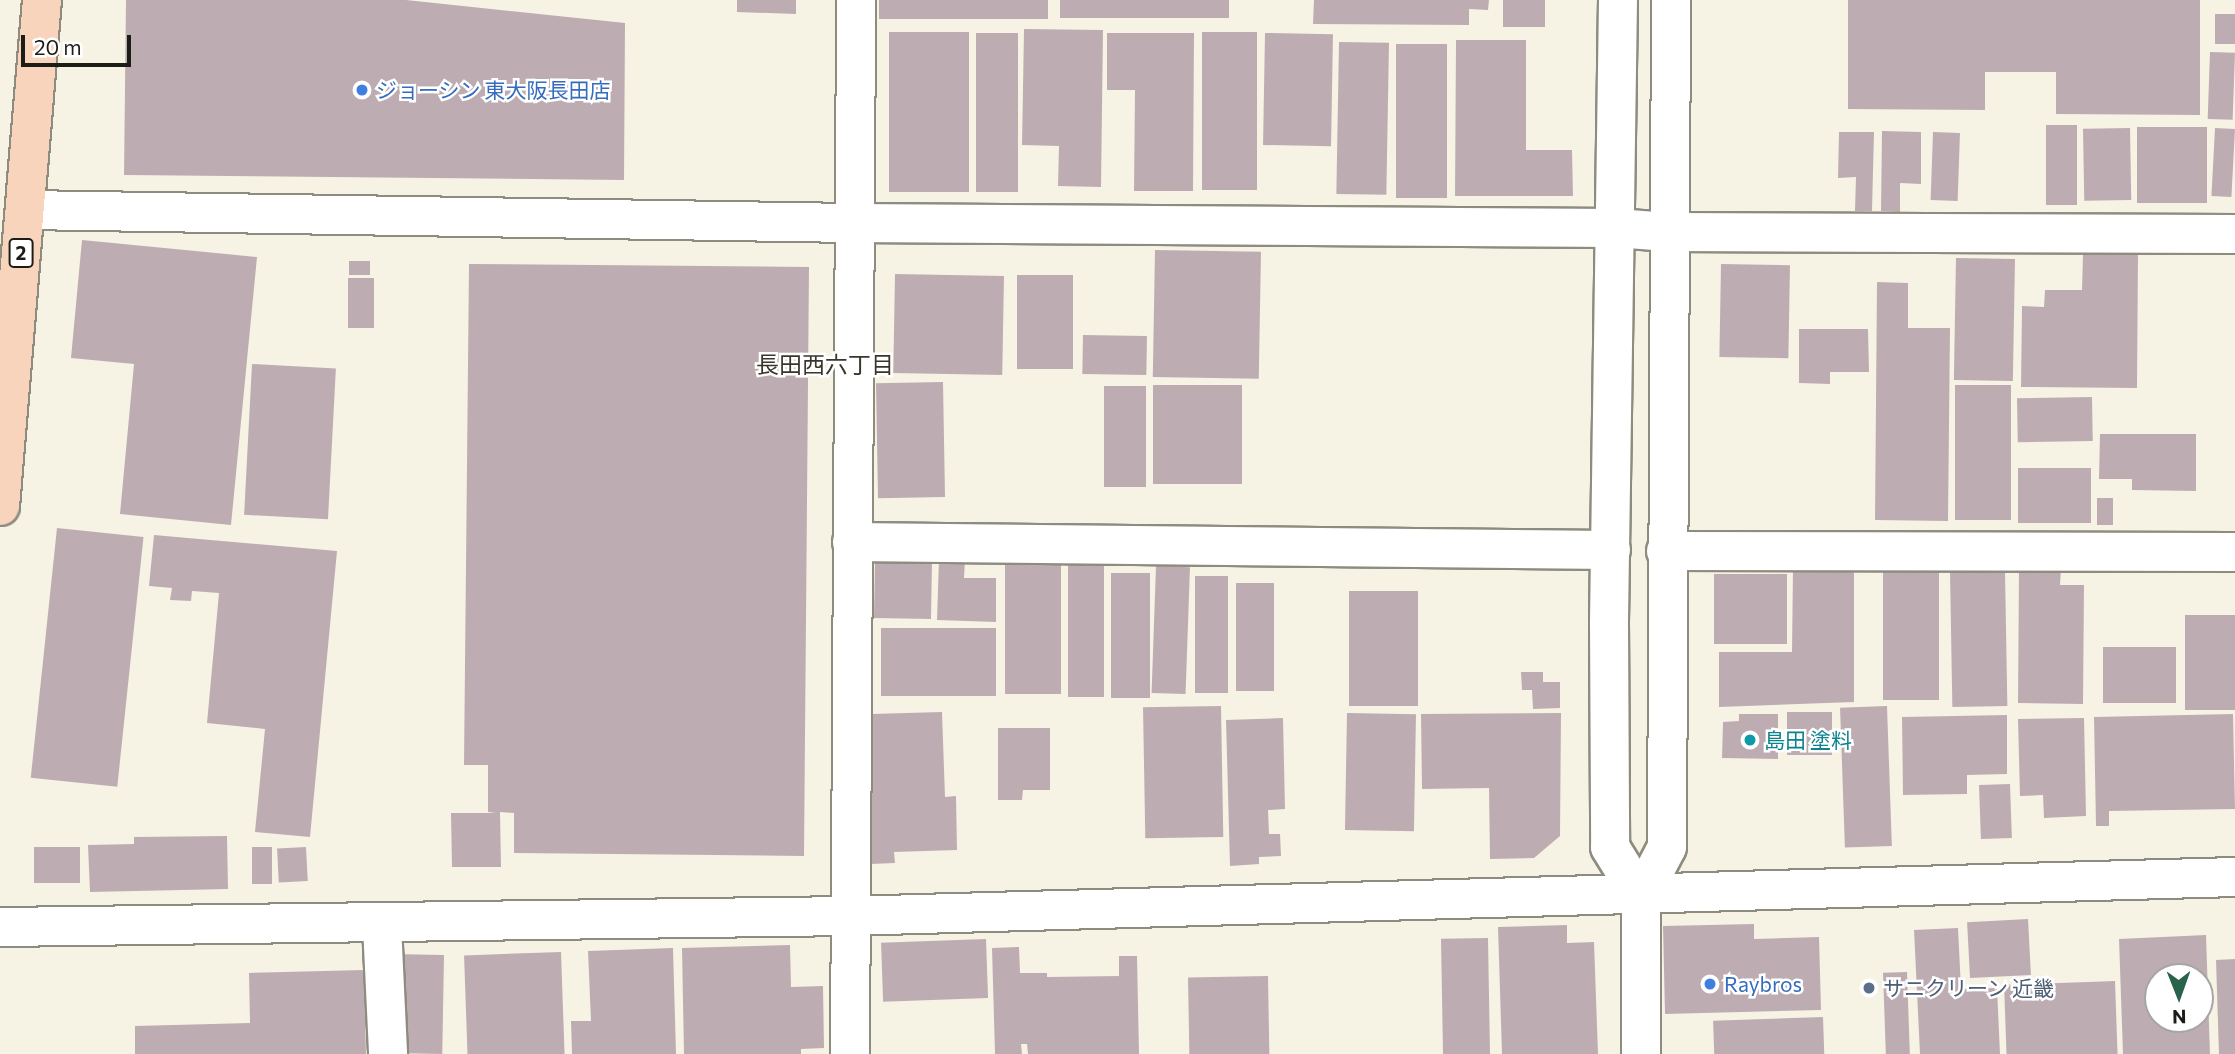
<!DOCTYPE html>
<meta charset="utf-8">
<style>
body{margin:0}
#map{position:relative;width:2235px;height:1054px;overflow:hidden;background:#f6f3e5;font-family:Commissioner,"Noto Sans JP",sans-serif}
div>[style]{position:absolute}
[style*='--x']{left:calc(var(--x)*1px);top:calc(var(--y)*1px);width:calc(var(--w)*1px);rotate:calc(var(--a)*1deg)}
.building>*{inset:0;background:#bdadb2;transform-origin:0 0}
.roads{filter:drop-shadow(2px 0 #8e8b7f) drop-shadow(-2px 0 #8e8b7f) drop-shadow(0 2px #8e8b7f) drop-shadow(0 -2px #8e8b7f)}
.minor>*{height:38px;margin:-19px;padding:0 19px;transform-origin:19px;border-radius:19px;background:#fff}
.tertiary>*{height:38px;margin:-19px;padding:0 19px;transform-origin:19px;border-radius:19px;background:#fff}
.primary>*{height:38px;margin:-19px;padding:0 19px;transform-origin:19px;border-radius:19px;background:#f9d4bd}
.dots>*{width:19px;height:19px;translate:-50% -50%;box-sizing:border-box;border:4px solid #fff;border-radius:50%}
span{translate:-50% -50%;white-space:nowrap;text-align:center;line-height:1.15;-webkit-text-stroke:5px #fff;paint-order:stroke}
.shield-label span{padding:2px 5px;background:#fff;border:2px solid;border-radius:5px;-webkit-text-stroke-width:0}
.shield-label{font-size:19px;color:#1d1d18;font-weight:700}
.shop-label{font-size:21px;color:#366cbe}
.left{translate:0 -50%;text-align:left}
.culture-label{font-size:21px;color:#0d838f}
.service-label{font-size:21px;color:#4e5e75}
.neighbourhood-label{font-size:23px;color:#39372c}
.north{position:absolute;left:2144px;top:963px;width:70px;height:70px;box-sizing:border-box;background:#fff;border:2px solid #a5a5a3;border-radius:50%;rotate:179deg;font-size:19px;font-weight:700;line-height:28px;text-align:center;color:#1d1d18}
.north::after{content:'';display:block;margin:auto;width:24px;height:32px;background:#29634c;clip-path:polygon(50% 0,100% 100%,50% 72%,0 100%)}
.scale{position:absolute;left:21px;top:35px;width:110px;height:32px;box-sizing:border-box;border:4px solid #1d1d18;border-top:0;padding-left:9px;font-size:21px;line-height:24px;white-space:nowrap;color:#1d1d18;-webkit-text-stroke:5px #fff;paint-order:stroke}
</style>
<div id="map">
<div class="building">
<i style="clip-path:polygon(126px 0,406px 0,625px 23px,624px 180px,124px 175px)"></i>
<i style="clip-path:polygon(737px 0,796px 0,796px 14px,737px 12px)"></i>
<i style="left:879px;top:0;width:169px;height:19px"></i>
<i style="left:1060px;top:0;width:169px;height:18px"></i>
<i style="clip-path:polygon(1314px 0,1489px 0,1488px 10px,1469px 9px,1469px 25px,1313px 24px)"></i>
<i style="left:1503px;top:0;width:42px;height:27px"></i>
<i style="clip-path:polygon(1848px 0,2200px 0,2200px 115px,2056px 114px,2056px 72px,1985px 72px,1985px 110px,1848px 109px)"></i>
<i style="left:2215px;top:14px;width:20px;height:30px"></i>
<i style="clip-path:polygon(1024px 29px,1103px 30px,1101px 187px,1058px 186px,1059px 146px,1022px 145px)"></i>
<i style="left:889px;top:32px;width:80px;height:160px"></i>
<i style="left:1202px;top:32px;width:55px;height:158px"></i>
<i style="left:976px;top:33px;width:42px;height:159px"></i>
<i style="clip-path:polygon(1107px 33px,1194px 33px,1193px 191px,1134px 191px,1135px 90px,1107px 90px)"></i>
<i style="left:1265px;top:33px;width:68px;height:112px;rotate:1deg"></i>
<i style="clip-path:polygon(1456px 40px,1526px 40px,1526px 150px,1572px 150px,1573px 196px,1455px 196px)"></i>
<i style="left:1339px;top:42px;width:50px;height:152px;rotate:1deg"></i>
<i style="left:1396px;top:44px;width:51px;height:154px"></i>
<i style="left:2210px;top:52px;width:25px;height:67px;rotate:2deg"></i>
<i style="left:2046px;top:125px;width:31px;height:80px"></i>
<i style="left:2137px;top:127px;width:70px;height:76px"></i>
<i style="left:2130px;top:128px;width:72px;height:47px;rotate:89deg"></i>
<i style="left:2215px;top:128px;width:20px;height:68px;rotate:3deg"></i>
<i style="clip-path:polygon(1882px 131px,1921px 132px,1921px 184px,1900px 183px,1900px 212px,1881px 211px)"></i>
<i style="clip-path:polygon(1839px 132px,1874px 132px,1872px 211px,1855px 211px,1856px 177px,1838px 178px)"></i>
<i style="left:1933px;top:132px;width:27px;height:68px;rotate:2deg"></i>
<i style="clip-path:polygon(82px 240px,257px 257px,231px 525px,120px 514px,134px 364px,71px 358px)"></i>
<i style="left:1155px;top:250px;width:106px;height:127px;rotate:1deg"></i>
<i style="clip-path:polygon(2083px 254px,2138px 254px,2137px 388px,2021px 387px,2022px 306px,2044px 307px,2045px 290px,2082px 290px)"></i>
<i style="left:1956px;top:258px;width:59px;height:122px;rotate:1deg"></i>
<i style="left:370px;top:261px;width:14px;height:21px;rotate:90deg"></i>
<i style="clip-path:polygon(469px 264px,809px 267px,804px 856px,514px 853px,514px 813px,500px 812px,501px 867px,452px 867px,451px 813px,496px 813px,488px 812px,488px 765px,464px 765px)"></i>
<i style="left:1721px;top:264px;width:69px;height:93px;rotate:1deg"></i>
<i style="left:895px;top:274px;width:109px;height:99px;rotate:1deg"></i>
<i style="left:1017px;top:275px;width:56px;height:94px"></i>
<i style="left:374px;top:278px;width:50px;height:26px;rotate:90deg"></i>
<i style="clip-path:polygon(1877px 282px,1908px 283px,1908px 328px,1950px 328px,1948px 521px,1875px 520px)"></i>
<i style="clip-path:polygon(1799px 329px,1868px 329px,1869px 372px,1830px 372px,1830px 384px,1799px 383px)"></i>
<i style="left:1083px;top:335px;width:64px;height:39px;rotate:1deg"></i>
<i style="left:252px;top:364px;width:84px;height:151px;rotate:3deg"></i>
<i style="left:943px;top:382px;width:115px;height:67px;rotate:89deg"></i>
<i style="left:1153px;top:385px;width:89px;height:99px"></i>
<i style="left:1955px;top:385px;width:56px;height:135px"></i>
<i style="left:1104px;top:386px;width:42px;height:101px"></i>
<i style="left:2092px;top:397px;width:44px;height:75px;rotate:89deg"></i>
<i style="clip-path:polygon(2100px 434px,2196px 434px,2196px 491px,2132px 490px,2132px 479px,2099px 479px)"></i>
<i style="left:2018px;top:468px;width:73px;height:55px"></i>
<i style="left:2097px;top:498px;width:16px;height:27px"></i>
<i style="left:57px;top:528px;width:87px;height:251px;rotate:6deg"></i>
<i style="clip-path:polygon(154px 535px,337px 551px,310px 837px,255px 832px,265px 729px,207px 723px,219px 593px,192px 591px,191px 601px,170px 600px,172px 588px,149px 586px)"></i>
<i style="left:1005px;top:556px;width:56px;height:138px"></i>
<i style="left:1068px;top:557px;width:36px;height:140px"></i>
<i style="clip-path:polygon(939px 559px,965px 559px,964px 578px,996px 578px,996px 622px,937px 620px)"></i>
<i style="left:875px;top:561px;width:57px;height:57px;rotate:1deg"></i>
<i style="left:1883px;top:565px;width:56px;height:135px"></i>
<i style="left:1156px;top:566px;width:34px;height:127px;rotate:2deg"></i>
<i style="clip-path:polygon(2019px 568px,2061px 568px,2060px 585px,2084px 585px,2083px 704px,2018px 703px)"></i>
<i style="clip-path:polygon(1793px 569px,1854px 570px,1854px 702px,1719px 707px,1719px 652px,1792px 652px)"></i>
<i style="left:2005px;top:571px;width:135px;height:55px;rotate:89deg"></i>
<i style="left:1111px;top:573px;width:39px;height:125px"></i>
<i style="left:1714px;top:574px;width:73px;height:70px"></i>
<i style="left:1195px;top:576px;width:33px;height:117px"></i>
<i style="left:1236px;top:583px;width:38px;height:108px"></i>
<i style="left:1349px;top:591px;width:69px;height:115px"></i>
<i style="left:2185px;top:615px;width:50px;height:95px"></i>
<i style="left:996px;top:628px;width:68px;height:115px;rotate:90deg"></i>
<i style="left:2103px;top:647px;width:73px;height:56px"></i>
<i style="clip-path:polygon(1521px 672px,1543px 672px,1543px 682px,1560px 682px,1560px 708px,1533px 709px,1532px 690px,1522px 690px)"></i>
<i style="left:1221px;top:706px;width:131px;height:78px;rotate:89deg"></i>
<i style="left:1887px;top:706px;width:140px;height:47px;rotate:88deg"></i>
<i style="clip-path:polygon(942px 712px,945px 797px,956px 796px,957px 850px,894px 852px,895px 863px,870px 864px,872px 714px)"></i>
<i style="left:1787px;top:712px;width:45px;height:43px"></i>
<i style="left:1347px;top:713px;width:69px;height:117px;rotate:1deg"></i>
<i style="clip-path:polygon(1561px 713px,1560px 836px,1534px 858px,1490px 859px,1489px 788px,1422px 789px,1421px 714px)"></i>
<i style="clip-path:polygon(1739px 714px,1778px 714px,1778px 759px,1722px 758px,1723px 722px,1739px 721px)"></i>
<i style="clip-path:polygon(2233px 714px,2235px 809px,2109px 811px,2109px 826px,2096px 826px,2094px 717px)"></i>
<i style="clip-path:polygon(2007px 715px,2007px 774px,1967px 775px,1967px 794px,1903px 795px,1902px 717px)"></i>
<i style="clip-path:polygon(1283px 718px,1285px 809px,1268px 810px,1269px 834px,1280px 834px,1281px 856px,1259px 857px,1259px 864px,1230px 866px,1226px 720px)"></i>
<i style="clip-path:polygon(2084px 718px,2086px 816px,2044px 818px,2043px 795px,2020px 796px,2018px 719px)"></i>
<i style="clip-path:polygon(998px 728px,1050px 728px,1050px 790px,1023px 790px,1022px 800px,998px 800px)"></i>
<i style="left:2010px;top:784px;width:54px;height:31px;rotate:88deg"></i>
<i style="clip-path:polygon(227px 836px,228px 889px,90px 892px,88px 845px,134px 844px,134px 837px)"></i>
<i style="left:80px;top:847px;width:36px;height:46px;rotate:90deg"></i>
<i style="left:252px;top:847px;width:20px;height:37px"></i>
<i style="left:306px;top:847px;width:34px;height:29px;rotate:87deg"></i>
<i style="left:2028px;top:919px;width:56px;height:61px;rotate:87deg"></i>
<i style="clip-path:polygon(1754px 924px,1754px 939px,1819px 937px,1821px 1010px,1665px 1014px,1663px 926px)"></i>
<i style="clip-path:polygon(1567px 925px,1567px 943px,1594px 942px,1598px 1054px,1502px 1054px,1498px 927px)"></i>
<i style="clip-path:polygon(1958px 928px,1961px 989px,1997px 988px,2000px 1054px,1920px 1054px,1914px 930px)"></i>
<i style="clip-path:polygon(evenodd,2206px 935px,2210px 1054px,2123px 1054px,2119px 939px,2206px 935px,2158px 977px,2200px 977px,2200px 1019px,2158px 1019px,2158px 977px)"></i>
<i style="left:1488px;top:938px;width:116px;height:47px;rotate:89deg"></i>
<i style="left:986px;top:939px;width:59px;height:105px;rotate:88deg"></i>
<i style="clip-path:polygon(790px 945px,791px 987px,823px 986px,824px 1048px,801px 1049px,801px 1054px,684px 1054px,682px 948px)"></i>
<i style="clip-path:polygon(1019px 947px,1020px 973px,1047px 973px,1047px 977px,1119px 976px,1119px 956px,1137px 956px,1139px 1054px,1028px 1054px,1027px 1044px,1021px 1044px,1022px 1054px,995px 1054px,992px 948px)"></i>
<i style="clip-path:polygon(673px 948px,676px 1054px,572px 1054px,571px 1021px,591px 1021px,588px 951px)"></i>
<i style="left:561px;top:952px;width:102px;height:97px;rotate:88deg"></i>
<i style="left:444px;top:955px;width:99px;height:40px;rotate:91deg"></i>
<i style="clip-path:polygon(2235px 959px,2235px 1054px,2219px 1054px,2216px 960px)"></i>
<i style="clip-path:polygon(364px 970px,366px 1054px,135px 1054px,135px 1026px,250px 1023px,249px 973px)"></i>
<i style="left:1907px;top:972px;width:82px;height:24px;rotate:88deg"></i>
<i style="left:1268px;top:976px;width:78px;height:80px;rotate:89deg"></i>
<i style="left:2115px;top:981px;width:73px;height:111px;rotate:88deg"></i>
<i style="left:1823px;top:1017px;width:37px;height:110px;rotate:88deg"></i>
</div>
<div class="roads">
<div class="minor">
<i style="--x:25;--y:210;--w:828;--a:0.9"></i>
<i style="--x:853;--y:223;--w:763;--a:0.38"></i>
<i style="--x:1616;--y:228;--w:52;--a:4.4"></i>
<i style="--x:1668;--y:232;--w:567;--a:0.2"></i>
<i style="--x:852;--y:542;--w:759;--a:0.6"></i>
<i style="--x:1666;--y:551;--w:569;--a:0.1"></i>
<i style="--x:1641;--y:897;--w:157;--a:90"></i>
<i style="--x:382;--y:925;--w:129;--a:87.3"></i>
<i style="--x:850;--y:1054;--w:1054;--a:-89.67"></i>
</div>
<div class="tertiary">
<i style="--x:1618;--y:0;--w:623;--a:90.83"></i>
<i style="--x:1609;--y:623;--w:224;--a:89.7"></i>
<i style="--x:1610;--y:847;--w:59;--a:58.2"></i>
<i style="--x:1641;--y:897;--w:56;--a:-62.5"></i>
<i style="--x:1667;--y:847;--w:847;--a:-89.73"></i>
<i style="--x:0;--y:927;--w:848;--a:-0.74"></i>
<i style="--x:848;--y:916;--w:1388;--a:-1.61"></i>
</div>
<div class="primary">
<i style="--x:0;--y:506;--w:508;--a:-85.26"></i>
</div>
</div>
<div class="dots">
<i style="left:362px;top:90px;background:#3f7fe0"></i>
<i style="left:1750px;top:740px;background:#0f9aa8"></i>
<i style="left:1710px;top:984px;background:#3f7fe0"></i>
<i style="left:1869px;top:988px;background:#5c6f8a"></i>
</div>
<div class="shield-label">
<span style="left:21px;top:253px">2</span>
</div>
<div class="shop-label">
<span class="left" style="left:376px;top:90px">ジョーシン 東大阪長田店</span>
<span class="left" style="left:1724px;top:984px">Raybros</span>
</div>
<div class="culture-label">
<span class="left" style="left:1764px;top:740px">島田 塗料</span>
</div>
<div class="service-label">
<span class="left" style="left:1883px;top:988px">サニクリーン 近畿</span>
</div>
<div class="neighbourhood-label">
<span style="left:825px;top:364px">長田西六丁目</span>
</div>
<div class="north">N</div>
<div class="scale">20 m</div>
</div>
